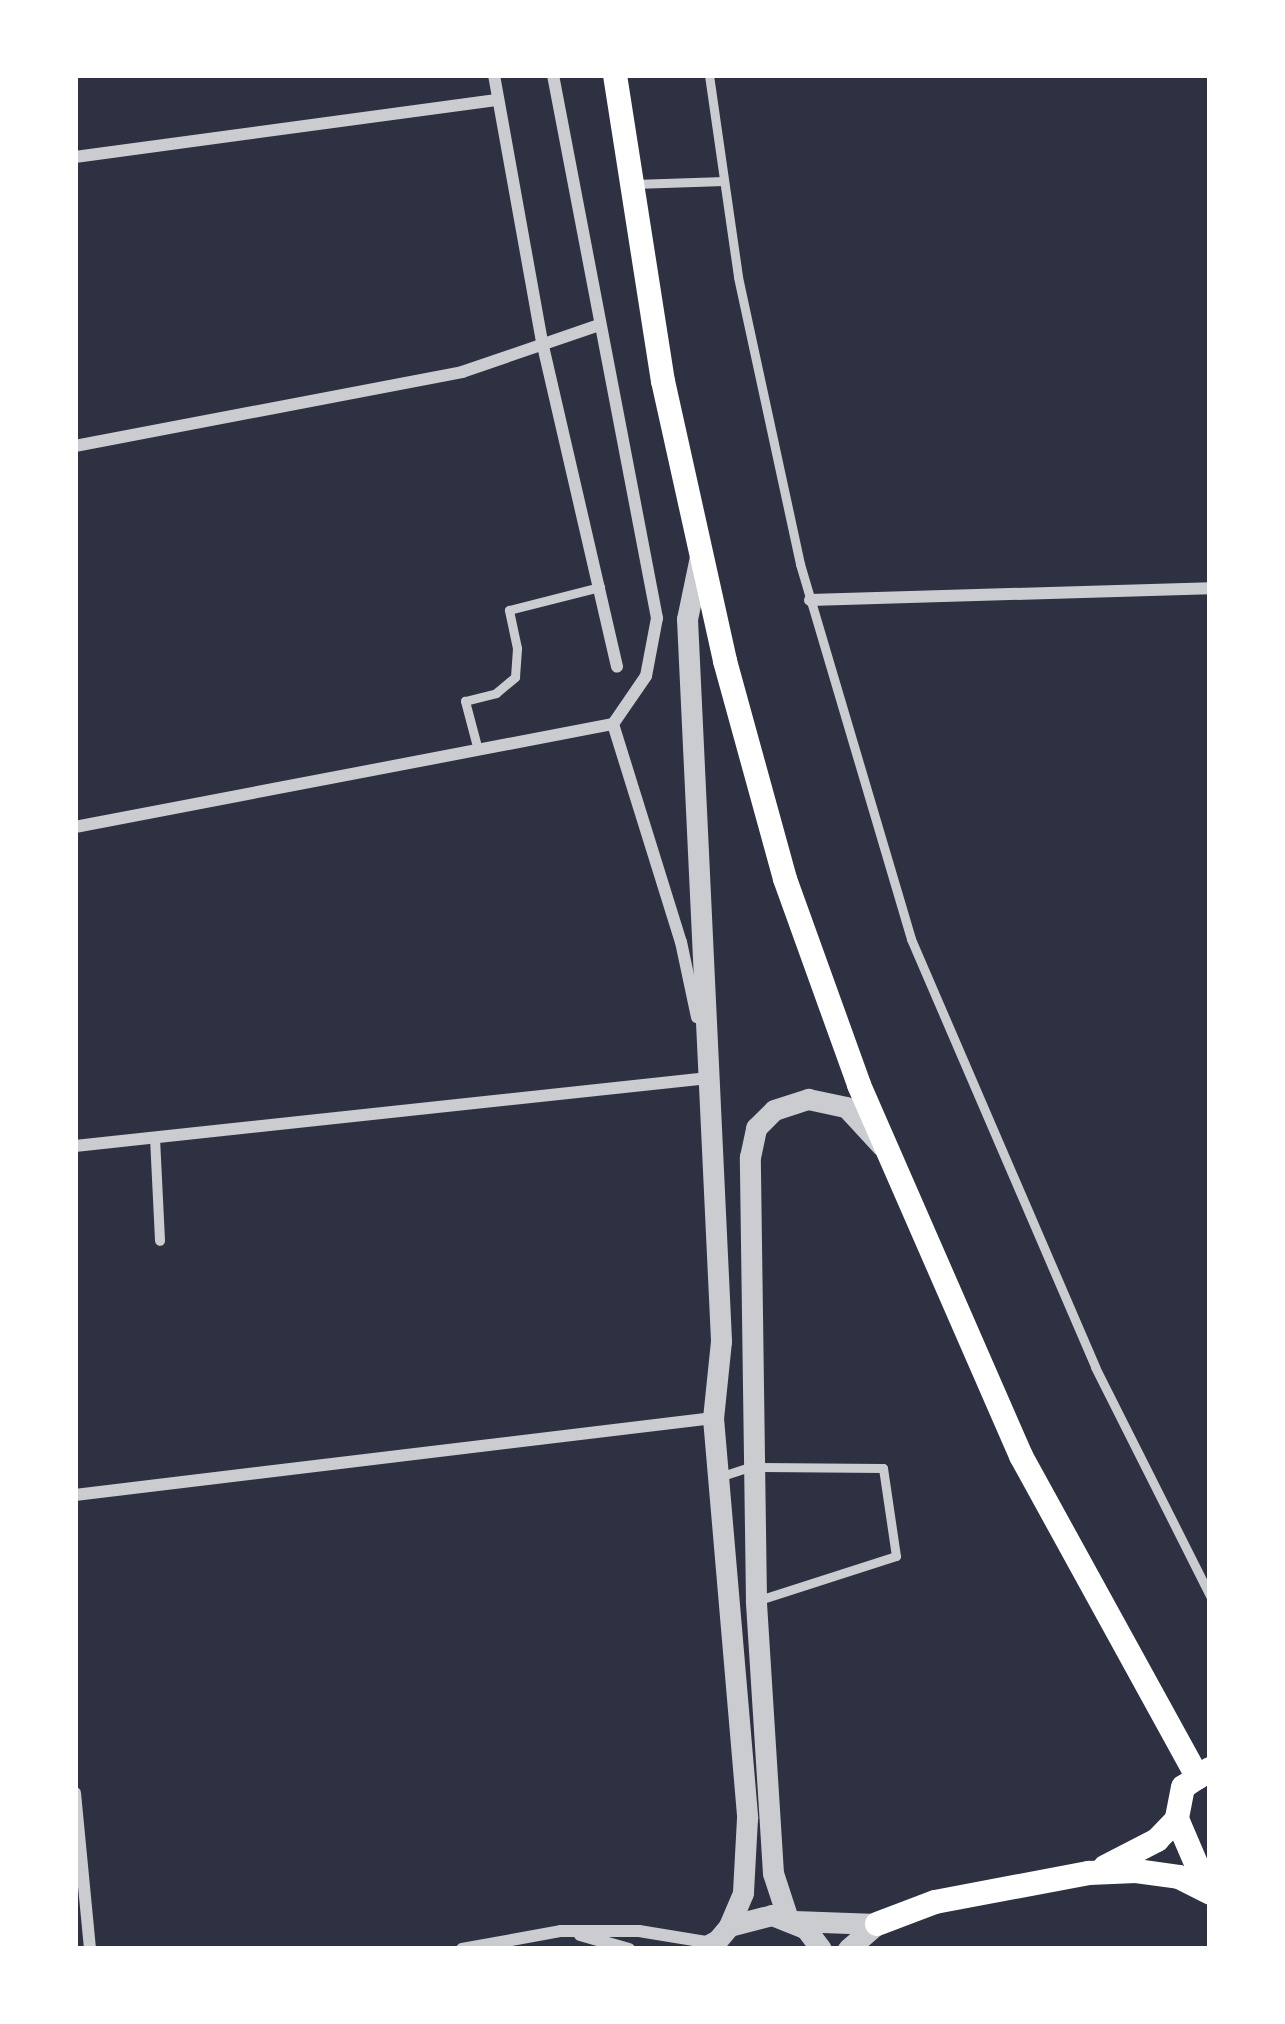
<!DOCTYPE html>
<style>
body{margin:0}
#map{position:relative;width:1285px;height:2024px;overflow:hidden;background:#2d3142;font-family:"Golos Text",sans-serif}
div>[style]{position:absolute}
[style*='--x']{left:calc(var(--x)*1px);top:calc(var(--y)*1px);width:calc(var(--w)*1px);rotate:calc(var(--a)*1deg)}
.service>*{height:9px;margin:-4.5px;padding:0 4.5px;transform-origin:4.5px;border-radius:4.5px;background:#caccd0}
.pedestrian>*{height:10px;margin:-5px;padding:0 5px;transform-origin:5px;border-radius:5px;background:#caccd0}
.minor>*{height:12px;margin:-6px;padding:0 6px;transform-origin:6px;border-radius:6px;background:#caccd0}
.tertiary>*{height:21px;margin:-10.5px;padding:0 10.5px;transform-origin:10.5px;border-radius:10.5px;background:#caccd0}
.secondary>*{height:24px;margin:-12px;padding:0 12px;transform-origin:12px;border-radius:12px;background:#fff}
span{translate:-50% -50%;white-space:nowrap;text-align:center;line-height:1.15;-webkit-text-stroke:9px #fff;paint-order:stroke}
.frame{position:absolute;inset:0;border:78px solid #fff;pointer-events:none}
</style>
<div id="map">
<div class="service">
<i style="--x:709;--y:75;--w:204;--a:81.8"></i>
<i style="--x:738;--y:277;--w:294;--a:77.8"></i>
<i style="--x:800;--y:564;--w:391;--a:73.5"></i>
<i style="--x:911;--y:939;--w:466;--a:66.7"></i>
<i style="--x:1095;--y:1367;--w:256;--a:63.3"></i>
<i style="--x:634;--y:184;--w:90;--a:-1.9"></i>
<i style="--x:478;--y:750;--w:51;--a:-104.9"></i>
<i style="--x:465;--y:701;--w:32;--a:-14"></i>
<i style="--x:496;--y:693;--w:25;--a:-40"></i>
<i style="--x:515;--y:677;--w:29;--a:-86"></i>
<i style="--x:517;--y:648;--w:39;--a:-102"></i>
<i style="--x:509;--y:610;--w:94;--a:-14.2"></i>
<i style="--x:719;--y:1477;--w:33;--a:-18"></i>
<i style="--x:750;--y:1467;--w:133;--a:0.4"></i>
<i style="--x:883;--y:1468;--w:89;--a:81.6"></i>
<i style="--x:896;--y:1556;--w:147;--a:162.2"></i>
</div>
<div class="pedestrian">
<i style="--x:155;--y:1138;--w:103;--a:87.2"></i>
</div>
<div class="minor">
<i style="--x:494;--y:75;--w:275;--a:79.8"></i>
<i style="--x:543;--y:346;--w:329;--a:77"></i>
<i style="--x:553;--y:75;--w:553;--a:79.16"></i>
<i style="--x:657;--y:618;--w:59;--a:100.7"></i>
<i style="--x:646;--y:676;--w:58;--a:124.5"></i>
<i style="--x:75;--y:157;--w:427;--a:-7.7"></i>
<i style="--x:75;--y:446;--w:394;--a:-10.8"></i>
<i style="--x:462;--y:372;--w:145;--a:-18.9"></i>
<i style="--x:810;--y:600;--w:400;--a:-1.7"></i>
<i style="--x:613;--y:724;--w:228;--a:72.7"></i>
<i style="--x:681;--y:942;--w:77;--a:78"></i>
<i style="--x:75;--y:827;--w:548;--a:-10.84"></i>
<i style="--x:75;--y:1146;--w:637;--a:-6.13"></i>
<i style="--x:75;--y:1495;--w:643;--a:-6.88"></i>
<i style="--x:75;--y:1793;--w:157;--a:84.5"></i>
<i style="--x:580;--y:1935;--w:51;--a:15.9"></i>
<i style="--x:462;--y:1949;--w:101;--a:-10.3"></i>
<i style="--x:561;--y:1931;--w:78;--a:0"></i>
<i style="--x:639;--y:1931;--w:68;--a:9.3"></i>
<i style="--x:706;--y:1942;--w:13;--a:-29"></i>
</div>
<div class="tertiary">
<i style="--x:701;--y:552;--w:68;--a:101.8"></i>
<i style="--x:687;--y:619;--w:723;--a:87.3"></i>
<i style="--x:721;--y:1341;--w:77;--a:95.9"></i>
<i style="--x:713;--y:1418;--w:401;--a:85.1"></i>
<i style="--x:747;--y:1818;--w:75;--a:93.1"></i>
<i style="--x:743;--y:1893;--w:36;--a:113"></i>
<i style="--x:788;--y:1919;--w:48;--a:-108.1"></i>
<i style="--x:773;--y:1873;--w:273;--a:-93.6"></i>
<i style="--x:756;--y:1601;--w:444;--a:-90.8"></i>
<i style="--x:750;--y:1157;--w:30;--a:-78"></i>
<i style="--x:756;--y:1128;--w:25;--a:-45"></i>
<i style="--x:774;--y:1110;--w:36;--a:-18"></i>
<i style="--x:808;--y:1099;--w:39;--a:12"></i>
<i style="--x:846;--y:1107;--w:53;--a:47.3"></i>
<i style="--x:794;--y:1921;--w:83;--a:2.1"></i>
<i style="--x:710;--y:1949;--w:30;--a:-50"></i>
<i style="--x:729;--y:1926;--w:44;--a:-14.3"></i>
<i style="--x:772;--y:1915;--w:37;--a:22"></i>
<i style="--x:806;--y:1929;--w:25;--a:53"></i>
<i style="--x:848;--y:1949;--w:38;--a:-41"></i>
</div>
<div class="secondary">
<i style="--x:615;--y:75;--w:310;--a:81.1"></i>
<i style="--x:663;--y:381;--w:287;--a:77.5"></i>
<i style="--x:725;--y:661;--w:226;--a:74.6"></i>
<i style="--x:785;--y:879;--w:219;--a:70.2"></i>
<i style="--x:859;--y:1085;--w:405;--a:66.4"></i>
<i style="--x:1021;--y:1456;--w:367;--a:61.2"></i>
<i style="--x:1210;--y:1769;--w:32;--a:146"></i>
<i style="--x:1183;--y:1787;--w:33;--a:101"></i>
<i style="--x:1177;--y:1819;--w:53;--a:66.8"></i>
<i style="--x:1198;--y:1868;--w:17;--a:45"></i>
<i style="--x:1105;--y:1867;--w:59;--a:-27.4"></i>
<i style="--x:1157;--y:1840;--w:29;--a:-46"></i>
<i style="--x:877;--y:1924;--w:62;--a:-20.8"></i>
<i style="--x:935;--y:1902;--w:157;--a:-10.7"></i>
<i style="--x:1089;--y:1873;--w:47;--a:-2.4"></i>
<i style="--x:1136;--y:1871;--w:43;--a:7.9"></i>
<i style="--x:1179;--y:1877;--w:35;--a:27"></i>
</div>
<div class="frame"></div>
</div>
